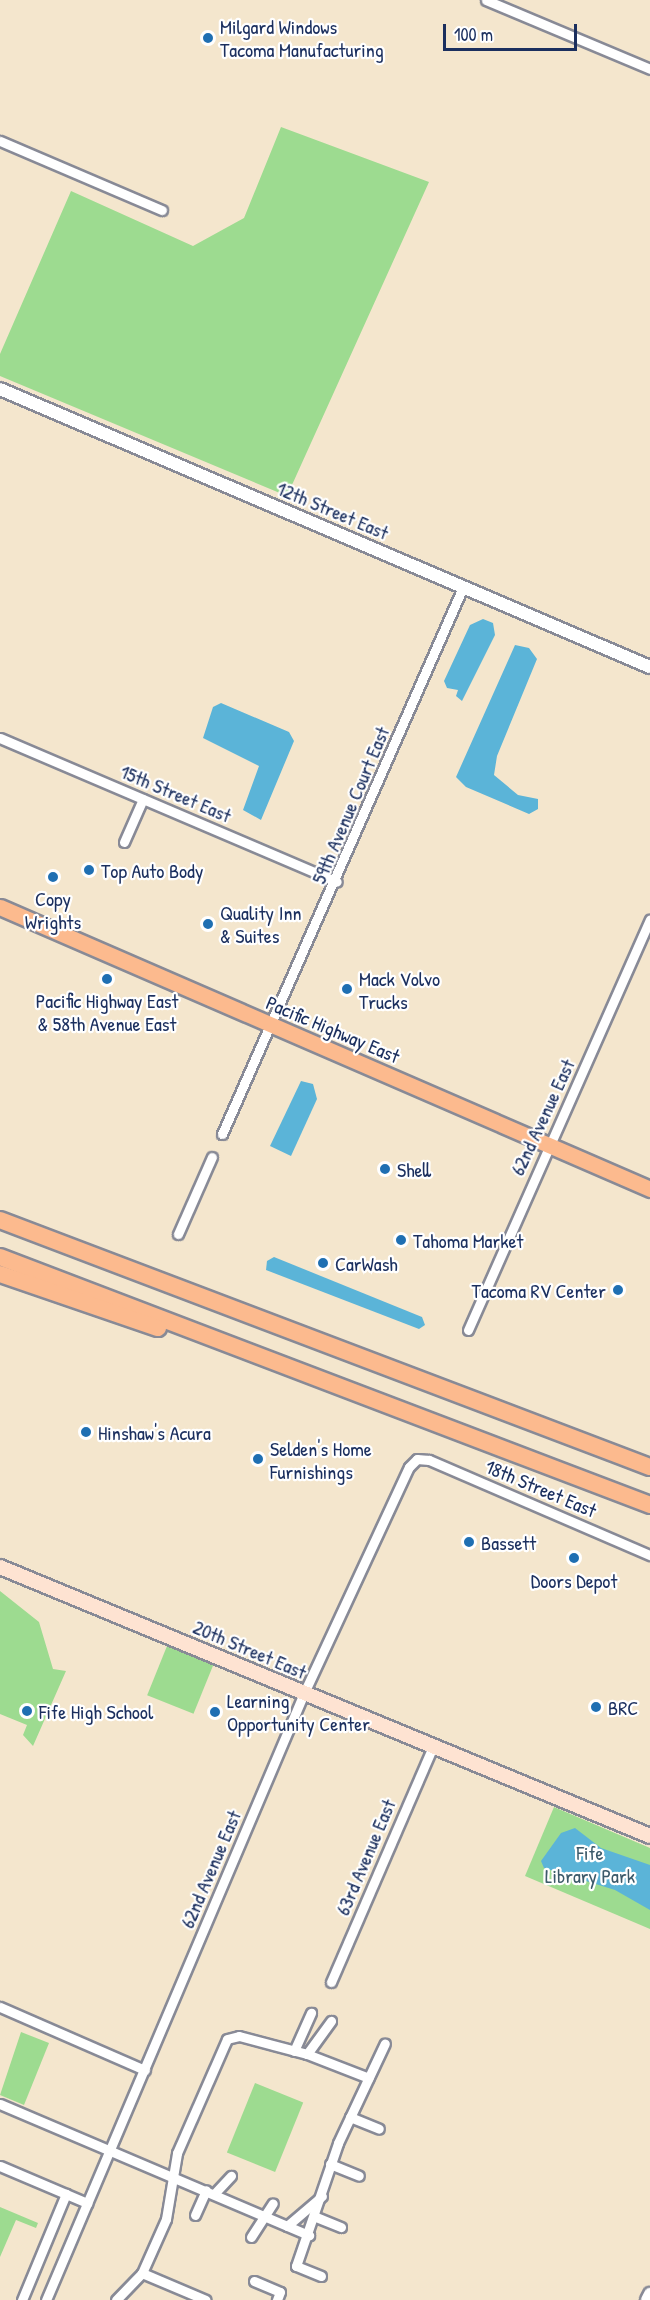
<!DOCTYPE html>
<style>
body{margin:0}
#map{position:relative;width:650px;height:2300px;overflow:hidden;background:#f4e6cd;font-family:"Patrick Hand",sans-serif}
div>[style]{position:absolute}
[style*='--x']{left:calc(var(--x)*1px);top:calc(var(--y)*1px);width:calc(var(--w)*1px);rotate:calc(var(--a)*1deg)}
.green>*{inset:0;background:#9ddb90;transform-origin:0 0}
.water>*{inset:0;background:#5bb4d8}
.roads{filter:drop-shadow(2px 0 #888a96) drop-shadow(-2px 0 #888a96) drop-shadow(0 2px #888a96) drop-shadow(0 -2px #888a96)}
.minor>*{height:9px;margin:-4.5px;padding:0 4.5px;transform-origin:4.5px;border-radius:4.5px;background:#fff}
.tertiary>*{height:12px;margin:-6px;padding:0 6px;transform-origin:6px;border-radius:6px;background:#fff}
.secondary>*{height:14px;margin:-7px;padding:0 7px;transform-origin:7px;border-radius:7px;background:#fee3d2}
.primary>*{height:15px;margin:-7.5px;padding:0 7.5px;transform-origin:7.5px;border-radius:7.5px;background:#fcba8e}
.motorway>*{height:16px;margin:-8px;padding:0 8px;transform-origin:8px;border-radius:8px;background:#fcba8e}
.dots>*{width:16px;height:16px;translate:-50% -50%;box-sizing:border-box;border:3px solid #fff;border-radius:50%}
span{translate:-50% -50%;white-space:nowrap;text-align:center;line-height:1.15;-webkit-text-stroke:4.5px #fff;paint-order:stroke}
.poi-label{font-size:20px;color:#1b2f5e}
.left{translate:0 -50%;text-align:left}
.right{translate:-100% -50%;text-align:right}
.street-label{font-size:20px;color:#1b2f5e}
.park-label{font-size:20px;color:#3c5a6a}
.scale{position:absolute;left:443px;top:24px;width:134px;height:27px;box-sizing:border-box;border:3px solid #1b2f5e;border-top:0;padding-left:8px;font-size:18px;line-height:21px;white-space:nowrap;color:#1b2f5e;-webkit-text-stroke:4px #fff;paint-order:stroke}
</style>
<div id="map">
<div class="green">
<i style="clip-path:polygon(281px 127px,429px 182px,287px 496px,0 376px,0 354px,71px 191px,193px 246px,244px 218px)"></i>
<i style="clip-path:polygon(0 1591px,39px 1622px,53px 1669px,66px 1671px,33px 1746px,23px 1735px,27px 1725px,0 1714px)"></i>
<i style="left:167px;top:1646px;width:50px;height:53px;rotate:22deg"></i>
<i style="clip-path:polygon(554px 1807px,650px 1848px,650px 1929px,525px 1876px)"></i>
<i style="clip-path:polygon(21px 2032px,49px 2043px,24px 2105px,0 2095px)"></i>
<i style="left:255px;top:2083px;width:52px;height:75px;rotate:22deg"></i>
<i style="clip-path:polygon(0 2207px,38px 2223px,36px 2228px,16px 2220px,0 2257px)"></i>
</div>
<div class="water">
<i style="clip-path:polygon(483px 619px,493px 623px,495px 635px,462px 701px,456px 696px,458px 690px,447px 688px,444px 681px,470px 625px)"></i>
<i style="clip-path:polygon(515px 645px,529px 648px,537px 659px,497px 756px,494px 775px,518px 795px,538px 799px,538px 809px,529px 814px,466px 787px,456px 777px)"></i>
<i style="clip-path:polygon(221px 703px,289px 732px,294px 741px,261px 820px,243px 810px,259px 766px,203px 738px,213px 707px)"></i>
<i style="clip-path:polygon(301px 1081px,313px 1084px,317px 1099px,291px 1156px,270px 1146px)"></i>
<i style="clip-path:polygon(274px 1257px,422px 1317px,425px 1325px,419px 1329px,266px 1270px,267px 1261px)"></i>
<i style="clip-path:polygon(575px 1828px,601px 1848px,650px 1865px,650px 1910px,615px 1890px,544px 1868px,541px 1861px,561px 1833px)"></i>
</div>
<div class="roads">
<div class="minor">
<i style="--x:486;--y:0;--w:178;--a:22.8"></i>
<i style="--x:0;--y:141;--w:176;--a:23.1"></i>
<i style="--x:0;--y:738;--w:366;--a:23.1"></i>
<i style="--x:124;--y:842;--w:47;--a:-66.2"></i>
<i style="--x:222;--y:1134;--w:598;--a:-66.22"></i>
<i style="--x:178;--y:1234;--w:84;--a:-66.2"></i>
<i style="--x:468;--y:1330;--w:449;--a:-66.1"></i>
<i style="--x:331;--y:1982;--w:257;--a:-66.6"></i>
<i style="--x:0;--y:2007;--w:158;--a:23.5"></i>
<i style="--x:294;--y:2051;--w:42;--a:-65.9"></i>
<i style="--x:307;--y:2054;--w:41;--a:-54"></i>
<i style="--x:0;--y:2104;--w:336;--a:23"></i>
<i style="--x:350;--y:2117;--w:31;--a:22"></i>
<i style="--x:330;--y:2164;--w:31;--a:22"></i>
<i style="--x:0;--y:2166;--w:95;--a:23"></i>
<i style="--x:214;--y:2194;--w:25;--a:-47"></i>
<i style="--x:195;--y:2215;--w:27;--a:-66"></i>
<i style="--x:316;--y:2217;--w:27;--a:22"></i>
<i style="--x:287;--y:2226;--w:46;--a:-40.6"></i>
<i style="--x:251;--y:2237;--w:40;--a:-57.1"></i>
<i style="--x:142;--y:2273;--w:69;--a:22.9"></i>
<i style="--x:321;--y:2276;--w:27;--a:-158"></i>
<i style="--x:296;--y:2266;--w:130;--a:-71.1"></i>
<i style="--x:338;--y:2143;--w:110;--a:-64.8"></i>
<i style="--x:254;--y:2281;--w:28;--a:23"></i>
<i style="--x:280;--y:2292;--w:9;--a:111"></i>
<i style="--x:22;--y:2300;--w:115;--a:-67.5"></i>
<i style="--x:46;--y:2300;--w:660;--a:-66.97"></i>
<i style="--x:304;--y:1693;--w:249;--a:-65.1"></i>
<i style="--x:409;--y:1467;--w:11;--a:-45"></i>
<i style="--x:417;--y:1459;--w:12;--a:5"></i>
<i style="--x:429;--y:1460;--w:241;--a:23.3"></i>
<i style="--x:116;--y:2300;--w:37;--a:-46"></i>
<i style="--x:142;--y:2273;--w:59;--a:-66"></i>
<i style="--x:166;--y:2219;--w:67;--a:-80.5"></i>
<i style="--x:177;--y:2153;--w:124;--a:-66.3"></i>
<i style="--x:227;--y:2039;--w:12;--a:-14"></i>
<i style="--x:239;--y:2036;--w:70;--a:14.8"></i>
<i style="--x:307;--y:2054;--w:66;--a:21.2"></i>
</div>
<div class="tertiary">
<i style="--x:0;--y:389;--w:707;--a:23.16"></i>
<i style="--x:647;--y:2300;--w:7;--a:-63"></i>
</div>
<div class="secondary">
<i style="--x:0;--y:1567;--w:703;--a:22.48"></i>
</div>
<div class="primary">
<i style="--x:0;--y:907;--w:709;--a:23.45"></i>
</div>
<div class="motorway">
<i style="--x:0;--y:1220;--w:695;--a:20.81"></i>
<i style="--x:0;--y:1257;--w:696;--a:20.88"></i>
<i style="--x:0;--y:1274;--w:167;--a:18.9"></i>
</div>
</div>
<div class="dots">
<i style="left:208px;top:38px;background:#1f6fb2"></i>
<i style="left:89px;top:870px;background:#1f6fb2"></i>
<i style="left:53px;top:877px;background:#1f6fb2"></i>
<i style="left:208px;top:924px;background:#1f6fb2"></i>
<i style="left:107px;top:979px;background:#1f6fb2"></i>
<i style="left:347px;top:989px;background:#1f6fb2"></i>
<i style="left:385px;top:1169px;background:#1f6fb2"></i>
<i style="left:401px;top:1240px;background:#1f6fb2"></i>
<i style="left:323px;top:1263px;background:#1f6fb2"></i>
<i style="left:618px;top:1290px;background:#1f6fb2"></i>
<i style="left:86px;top:1432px;background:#1f6fb2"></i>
<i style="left:258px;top:1459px;background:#1f6fb2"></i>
<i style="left:469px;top:1542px;background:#1f6fb2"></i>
<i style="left:574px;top:1558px;background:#1f6fb2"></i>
<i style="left:596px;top:1707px;background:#1f6fb2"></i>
<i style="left:27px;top:1711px;background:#1f6fb2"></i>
<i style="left:215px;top:1712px;background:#1f6fb2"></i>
</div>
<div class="poi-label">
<span class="left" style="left:220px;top:38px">Milgard Windows<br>Tacoma Manufacturing</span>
<span class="left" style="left:101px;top:870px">Top Auto Body</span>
<span style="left:53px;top:910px">Copy<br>Wrights</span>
<span class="left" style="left:220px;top:924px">Quality Inn<br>&amp; Suites</span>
<span class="left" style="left:359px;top:990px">Mack Volvo<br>Trucks</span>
<span style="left:107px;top:1012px">Pacific Highway East<br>&amp; 58th Avenue East</span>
<span class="left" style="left:397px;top:1169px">Shell</span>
<span class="left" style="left:413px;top:1240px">Tahoma Market</span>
<span class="left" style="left:335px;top:1263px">CarWash</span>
<span class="right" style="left:606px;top:1290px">Tacoma RV Center</span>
<span class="left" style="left:98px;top:1432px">Hinshaw's Acura</span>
<span class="left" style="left:270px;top:1460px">Selden's Home<br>Furnishings</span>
<span class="left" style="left:481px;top:1542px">Bassett</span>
<span style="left:574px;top:1580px">Doors Depot</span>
<span class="left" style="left:227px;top:1712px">Learning<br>Opportunity Center</span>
<span class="left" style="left:608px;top:1707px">BRC</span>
<span class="left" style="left:39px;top:1711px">Fife High School</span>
</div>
<div class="street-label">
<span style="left:333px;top:510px;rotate:23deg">12th Street East</span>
<span style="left:176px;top:793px;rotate:23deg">15th Street East</span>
<span style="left:350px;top:805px;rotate:-67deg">59th Avenue Court East</span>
<span style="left:333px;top:1029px;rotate:23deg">Pacific Highway East</span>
<span style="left:542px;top:1117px;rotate:-65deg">62nd Avenue East</span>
<span style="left:541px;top:1488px;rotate:23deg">18th Street East</span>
<span style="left:250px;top:1649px;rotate:23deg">20th Street East</span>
<span style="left:365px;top:1857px;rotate:-67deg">63rd Avenue East</span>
<span style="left:210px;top:1869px;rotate:-67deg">62nd Avenue East</span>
</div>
<div class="park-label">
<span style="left:590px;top:1864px">Fife<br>Library Park</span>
</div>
<div class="scale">100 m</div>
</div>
